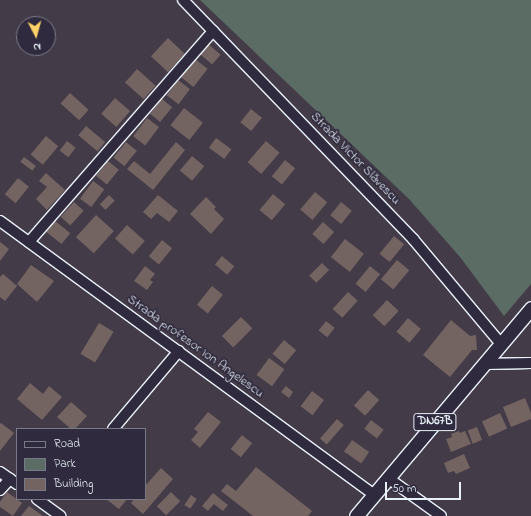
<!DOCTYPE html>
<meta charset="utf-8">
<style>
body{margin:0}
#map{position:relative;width:531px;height:516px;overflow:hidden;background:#443b48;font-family:"Indie Flower",sans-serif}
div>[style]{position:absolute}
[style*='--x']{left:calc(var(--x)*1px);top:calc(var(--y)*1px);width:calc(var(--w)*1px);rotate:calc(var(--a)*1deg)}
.green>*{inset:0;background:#5a6c64}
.building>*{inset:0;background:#746461;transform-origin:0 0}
.roads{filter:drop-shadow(1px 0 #e8f1f8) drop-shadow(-1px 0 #e8f1f8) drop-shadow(0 1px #e8f1f8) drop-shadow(0 -1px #e8f1f8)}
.minor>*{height:10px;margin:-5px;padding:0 5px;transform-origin:5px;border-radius:5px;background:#2f2a3d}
.major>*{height:13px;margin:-6.5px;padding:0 6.5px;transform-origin:6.5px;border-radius:6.5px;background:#2f2a3d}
span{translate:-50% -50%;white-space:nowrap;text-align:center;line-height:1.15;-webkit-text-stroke:3.5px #2f2a3d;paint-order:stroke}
.shield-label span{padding:1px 3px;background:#2f2a3d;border:1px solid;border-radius:3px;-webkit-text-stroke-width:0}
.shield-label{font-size:12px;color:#e8f1f8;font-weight:700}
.street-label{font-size:13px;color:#e8f1f8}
.legend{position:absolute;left:16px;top:428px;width:130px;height:72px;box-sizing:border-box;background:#2f2a3d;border:1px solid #797a88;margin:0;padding:5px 7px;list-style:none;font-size:12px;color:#e8f1f8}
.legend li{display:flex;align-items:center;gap:8px;height:20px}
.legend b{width:20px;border:1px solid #797a88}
.north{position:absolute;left:16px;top:16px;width:40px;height:40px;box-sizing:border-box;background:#2f2a3d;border:1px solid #797a88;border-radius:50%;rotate:174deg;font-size:11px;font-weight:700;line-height:16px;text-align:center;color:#e8f1f8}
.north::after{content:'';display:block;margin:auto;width:14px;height:18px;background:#ffd166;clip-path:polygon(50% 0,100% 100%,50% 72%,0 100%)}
.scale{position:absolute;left:385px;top:482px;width:76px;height:18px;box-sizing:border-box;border:2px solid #e8f1f8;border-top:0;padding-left:5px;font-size:12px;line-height:14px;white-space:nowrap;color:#e8f1f8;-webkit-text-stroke:3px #2f2a3d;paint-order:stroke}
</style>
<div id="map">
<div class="green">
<i style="clip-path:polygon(200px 0,531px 0,531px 284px,504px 316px,460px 257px,409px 199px)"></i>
</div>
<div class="building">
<i style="left:168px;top:38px;width:23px;height:25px;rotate:43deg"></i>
<i style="left:207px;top:43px;width:18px;height:13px;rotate:41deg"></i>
<i style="left:195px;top:59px;width:16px;height:23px;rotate:38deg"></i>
<i style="left:137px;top:69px;width:25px;height:18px;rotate:42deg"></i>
<i style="left:178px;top:80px;width:15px;height:19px;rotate:37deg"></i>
<i style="left:70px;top:93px;width:25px;height:14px;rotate:42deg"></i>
<i style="left:115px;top:98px;width:20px;height:21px;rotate:41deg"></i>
<i style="left:162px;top:99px;width:13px;height:19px;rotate:39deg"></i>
<i style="left:184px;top:108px;width:24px;height:22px;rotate:38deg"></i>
<i style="left:251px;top:109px;width:14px;height:17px;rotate:39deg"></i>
<i style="left:147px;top:118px;width:15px;height:23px;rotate:37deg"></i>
<i style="left:86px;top:126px;width:25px;height:12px;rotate:40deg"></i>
<i style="left:46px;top:136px;width:16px;height:24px;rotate:40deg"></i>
<i style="left:216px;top:138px;width:19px;height:12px;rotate:36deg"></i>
<i style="left:67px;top:141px;width:11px;height:12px;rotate:38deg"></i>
<i style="left:266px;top:141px;width:18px;height:28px;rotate:41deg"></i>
<i style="left:126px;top:142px;width:14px;height:20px;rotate:39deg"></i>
<i style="clip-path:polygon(176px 142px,185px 150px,153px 190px,127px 169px,134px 161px,150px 174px)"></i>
<i style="left:192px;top:156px;width:16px;height:19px;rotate:40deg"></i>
<i style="left:24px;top:157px;width:15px;height:6px;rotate:37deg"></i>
<i style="left:285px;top:160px;width:13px;height:21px;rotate:39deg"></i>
<i style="left:108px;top:161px;width:14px;height:19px;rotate:39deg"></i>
<i style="clip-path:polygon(46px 173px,65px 190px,47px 210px,36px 199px,47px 187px,39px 181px)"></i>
<i style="left:18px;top:178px;width:14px;height:21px;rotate:39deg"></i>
<i style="left:93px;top:181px;width:14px;height:22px;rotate:36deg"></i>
<i style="left:315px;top:192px;width:16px;height:23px;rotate:40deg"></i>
<i style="left:273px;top:194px;width:16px;height:21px;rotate:40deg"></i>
<i style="left:109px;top:195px;width:8px;height:13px;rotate:45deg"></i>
<i style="clip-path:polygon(158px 195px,178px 211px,169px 222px,157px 213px,151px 219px,143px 212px)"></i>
<i style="clip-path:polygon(206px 197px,216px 207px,214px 209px,224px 219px,211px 234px,190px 214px)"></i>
<i style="left:74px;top:202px;width:13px;height:20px;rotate:42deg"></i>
<i style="left:341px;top:202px;width:14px;height:17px;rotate:39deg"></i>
<i style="left:96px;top:215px;width:24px;height:30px;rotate:42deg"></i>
<i style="left:54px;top:220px;width:21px;height:14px;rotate:39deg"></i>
<i style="left:323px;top:222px;width:15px;height:16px;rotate:42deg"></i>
<i style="left:127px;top:225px;width:24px;height:18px;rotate:42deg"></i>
<i style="left:394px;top:236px;width:13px;height:23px;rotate:39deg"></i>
<i style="left:345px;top:239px;width:24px;height:23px;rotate:38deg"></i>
<i style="left:162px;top:240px;width:13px;height:21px;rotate:39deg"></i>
<i style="clip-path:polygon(0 242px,9px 249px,0 261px)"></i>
<i style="left:222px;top:256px;width:16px;height:11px;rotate:40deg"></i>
<i style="left:397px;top:260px;width:16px;height:25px;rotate:40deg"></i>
<i style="left:322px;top:263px;width:10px;height:18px;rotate:45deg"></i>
<i style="clip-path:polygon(31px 265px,54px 281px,37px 302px,17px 284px)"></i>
<i style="clip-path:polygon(145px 266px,155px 274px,150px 280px,153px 282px,147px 290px,134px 281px)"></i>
<i style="left:370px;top:266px;width:13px;height:23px;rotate:39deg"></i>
<i style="clip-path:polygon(3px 274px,17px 286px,5px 301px,0 297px,0 277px)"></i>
<i style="left:212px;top:286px;width:14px;height:24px;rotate:39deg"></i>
<i style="left:348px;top:292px;width:13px;height:23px;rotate:42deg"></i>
<i style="left:387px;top:300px;width:16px;height:21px;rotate:43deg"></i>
<i style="left:241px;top:317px;width:16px;height:27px;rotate:45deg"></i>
<i style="left:408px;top:318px;width:17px;height:18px;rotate:40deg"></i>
<i style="clip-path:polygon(451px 320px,470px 336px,476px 335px,477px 350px,472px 350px,450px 377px,423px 355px)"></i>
<i style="left:326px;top:321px;width:11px;height:12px;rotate:38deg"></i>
<i style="left:99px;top:323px;width:17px;height:36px;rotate:31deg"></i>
<i style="left:284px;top:340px;width:16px;height:18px;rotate:40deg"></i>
<i style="left:269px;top:358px;width:19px;height:21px;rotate:36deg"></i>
<i style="clip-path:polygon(30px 383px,43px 394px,49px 386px,62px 397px,42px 420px,17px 399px)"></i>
<i style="clip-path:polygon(286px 386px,293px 392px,289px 398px,281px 392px)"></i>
<i style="left:368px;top:390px;width:15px;height:21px;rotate:42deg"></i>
<i style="left:312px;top:391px;width:15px;height:19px;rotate:37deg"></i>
<i style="clip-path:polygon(525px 398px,531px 413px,531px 419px,511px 427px,503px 407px)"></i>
<i style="clip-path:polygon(71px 402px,87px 416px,75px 429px,71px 429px,57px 417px)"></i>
<i style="clip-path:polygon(208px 412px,221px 422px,200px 448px,191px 440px,198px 432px,194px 429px)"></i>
<i style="left:500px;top:413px;width:17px;height:20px;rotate:65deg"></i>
<i style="left:337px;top:419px;width:9px;height:26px;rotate:41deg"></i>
<i style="left:371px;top:420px;width:16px;height:11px;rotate:38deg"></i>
<i style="clip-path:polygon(1px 423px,14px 433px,0 451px,0 424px)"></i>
<i style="left:477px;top:427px;width:14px;height:10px;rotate:69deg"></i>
<i style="clip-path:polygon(459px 431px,460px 433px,465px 431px,471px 444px,451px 452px,446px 439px,452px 437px,451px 434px)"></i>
<i style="left:242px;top:435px;width:13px;height:18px;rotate:39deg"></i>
<i style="left:352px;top:440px;width:21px;height:14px;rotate:35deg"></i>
<i style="clip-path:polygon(464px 454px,470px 468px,456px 474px,454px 471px,448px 473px,444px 463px)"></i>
<i style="clip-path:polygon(256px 467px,312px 511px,308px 516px,253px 516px,221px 491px,227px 484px,236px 491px)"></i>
<i style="clip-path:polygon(161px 468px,173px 479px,143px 514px,131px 503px,134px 499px,145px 499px,145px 486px)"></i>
<i style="clip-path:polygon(7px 492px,22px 503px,13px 516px,0 507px,0 502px)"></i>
<i style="left:171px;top:492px;width:13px;height:20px;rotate:45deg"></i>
<i style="clip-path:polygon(213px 493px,228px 505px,223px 511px,214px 504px,208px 511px,202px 506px)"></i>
<i style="left:191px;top:495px;width:7px;height:12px;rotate:34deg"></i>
<i style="clip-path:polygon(106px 499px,127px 499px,119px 509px)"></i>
<i style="clip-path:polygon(29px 506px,43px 516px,21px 516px)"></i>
</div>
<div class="roads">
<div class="minor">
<i style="--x:183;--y:0;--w:332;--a:46.1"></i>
<i style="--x:413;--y:239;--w:137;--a:50"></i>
<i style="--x:0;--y:221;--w:464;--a:36.2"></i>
<i style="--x:29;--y:242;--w:280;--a:-48.9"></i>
<i style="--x:485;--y:364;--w:46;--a:-1.2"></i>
<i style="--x:113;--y:429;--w:102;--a:-49.8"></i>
<i style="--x:0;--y:472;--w:21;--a:35"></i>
<i style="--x:388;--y:478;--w:65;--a:35.6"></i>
<i style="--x:0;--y:490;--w:15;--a:-48"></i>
<i style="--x:37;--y:499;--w:29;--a:36"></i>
</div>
<div class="major">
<i style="--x:356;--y:516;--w:272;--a:-49.9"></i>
</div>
</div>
<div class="shield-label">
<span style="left:435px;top:422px">DN67B</span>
</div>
<div class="street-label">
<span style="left:355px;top:159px;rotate:46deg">Strada Victor Slăvescu</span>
<span style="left:195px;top:347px;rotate:36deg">Strada profesor Ion Angelescu</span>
</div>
<ul class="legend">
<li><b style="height:5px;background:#2f2a3d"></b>Road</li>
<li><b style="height:11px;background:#5a6c64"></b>Park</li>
<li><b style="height:11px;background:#746461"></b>Building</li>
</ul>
<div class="north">N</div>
<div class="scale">50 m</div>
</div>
